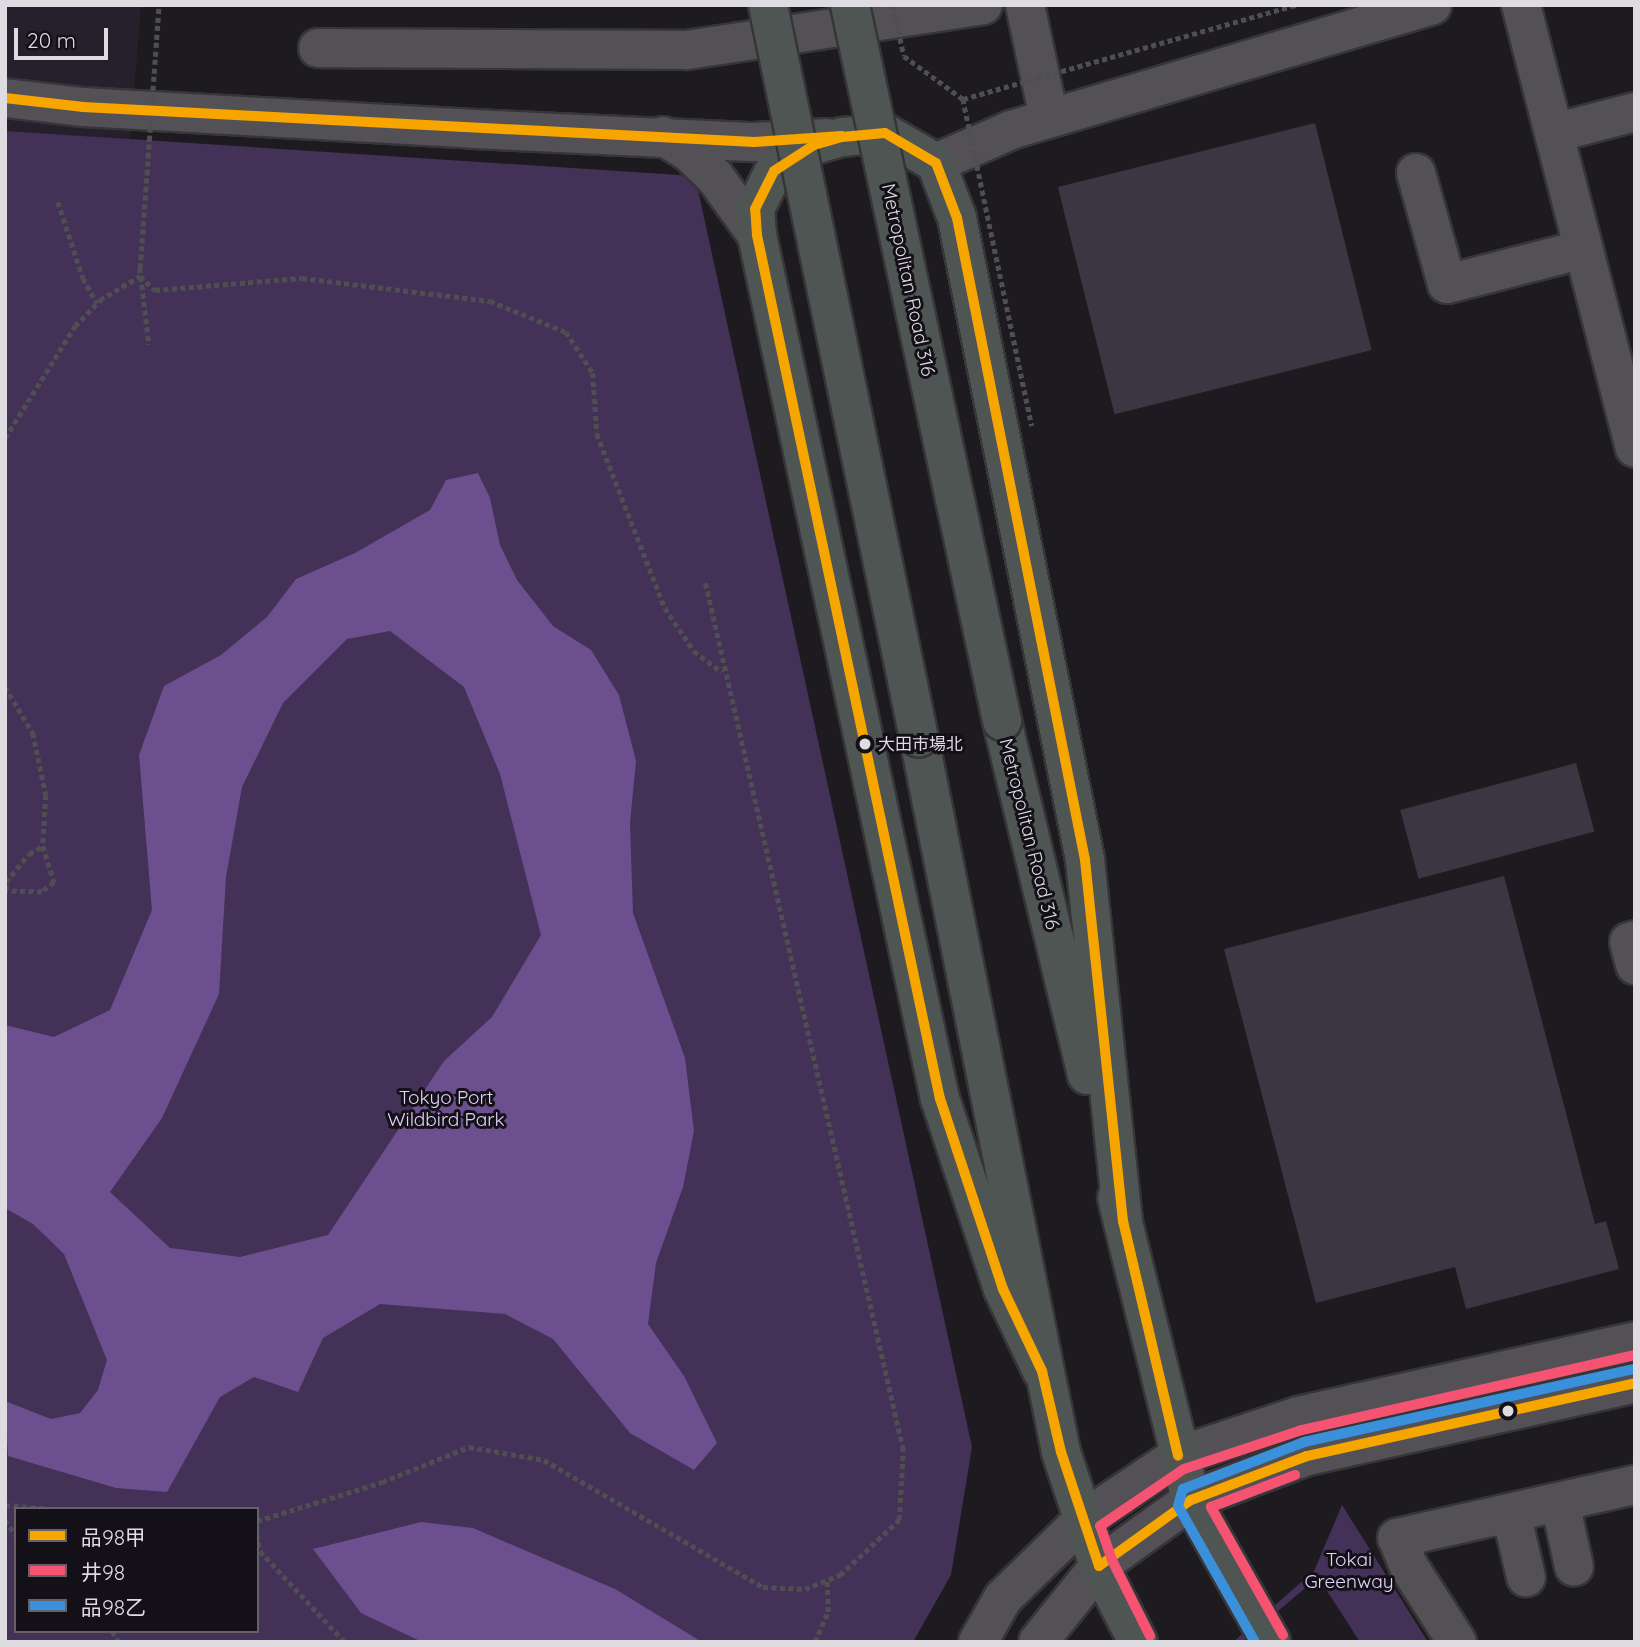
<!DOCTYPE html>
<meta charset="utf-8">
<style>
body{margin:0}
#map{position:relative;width:1640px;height:1647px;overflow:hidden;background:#1d1b1f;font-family:Quicksand,"Noto Sans JP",sans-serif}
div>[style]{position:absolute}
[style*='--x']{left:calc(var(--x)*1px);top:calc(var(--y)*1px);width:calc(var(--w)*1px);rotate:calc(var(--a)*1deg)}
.built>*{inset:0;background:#26202d}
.green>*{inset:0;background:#433157}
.water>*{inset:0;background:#6c4f8e}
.building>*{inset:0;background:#3c3542;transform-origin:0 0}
.path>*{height:4.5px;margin-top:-2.25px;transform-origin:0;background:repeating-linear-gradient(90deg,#4f4e51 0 5px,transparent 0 8.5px)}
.roads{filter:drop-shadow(2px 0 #363538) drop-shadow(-2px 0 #363538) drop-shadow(0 2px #363538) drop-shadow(0 -2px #363538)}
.minor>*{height:38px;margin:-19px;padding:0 19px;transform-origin:19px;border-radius:19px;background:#535156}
.major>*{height:38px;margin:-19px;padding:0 19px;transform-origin:19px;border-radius:19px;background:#4f5552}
.path-bridge>*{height:4.5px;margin-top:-2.25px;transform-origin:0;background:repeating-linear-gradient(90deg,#4f4e51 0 5px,transparent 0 8.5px)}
.bridges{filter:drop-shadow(2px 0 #363538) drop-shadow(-2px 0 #363538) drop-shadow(0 2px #363538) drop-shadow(0 -2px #363538)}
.major-bridge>*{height:38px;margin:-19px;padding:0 19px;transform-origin:19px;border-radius:19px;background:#4f5552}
.bus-1>*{height:10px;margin:-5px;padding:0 5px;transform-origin:5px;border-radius:5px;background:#f7a600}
.bus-2>*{height:10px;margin:-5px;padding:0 5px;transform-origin:5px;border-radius:5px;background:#f65372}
.bus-3>*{height:10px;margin:-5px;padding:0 5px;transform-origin:5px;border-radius:5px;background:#3a90db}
.dots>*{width:19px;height:19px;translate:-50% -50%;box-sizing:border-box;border:4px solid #141018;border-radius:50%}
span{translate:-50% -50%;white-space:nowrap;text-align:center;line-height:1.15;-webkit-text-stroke:6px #141018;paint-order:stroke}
.bus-label{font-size:17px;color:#dedbe1}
.left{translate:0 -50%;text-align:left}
.street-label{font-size:19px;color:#dedbe1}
.park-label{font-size:19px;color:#e2d2f9}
.frame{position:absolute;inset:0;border:7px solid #dedbe1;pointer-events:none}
.legend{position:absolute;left:14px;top:1507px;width:245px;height:126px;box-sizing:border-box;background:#141018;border:2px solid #656168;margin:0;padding:9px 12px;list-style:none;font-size:21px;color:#dedbe1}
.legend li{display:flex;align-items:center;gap:14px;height:35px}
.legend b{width:35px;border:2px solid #656168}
.scale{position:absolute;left:14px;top:28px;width:94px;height:32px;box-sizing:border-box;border:4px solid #dedbe1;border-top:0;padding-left:9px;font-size:21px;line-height:24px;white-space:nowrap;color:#dedbe1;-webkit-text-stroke:5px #141018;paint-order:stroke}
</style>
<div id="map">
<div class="built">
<i style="clip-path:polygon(5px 5px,141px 5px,130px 140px,5px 131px)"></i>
</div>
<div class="green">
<i style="clip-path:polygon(evenodd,5px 131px,695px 176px,972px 1447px,951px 1575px,913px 1642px,5px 1642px,5px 131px,16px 1509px,257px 1509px,257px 1631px,16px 1631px,16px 1509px)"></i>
<i style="clip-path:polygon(1342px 1505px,1428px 1642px,1360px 1642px,1318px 1577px,1242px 1642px,1233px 1642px,1314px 1571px)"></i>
</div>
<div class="water">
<i style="clip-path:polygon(evenodd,478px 473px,490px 498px,500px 545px,517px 580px,553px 626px,591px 650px,619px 695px,636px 761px,630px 823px,633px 913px,685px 1058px,694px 1131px,683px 1187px,656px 1263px,648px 1324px,684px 1376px,717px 1443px,694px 1470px,630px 1433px,553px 1339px,505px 1314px,380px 1304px,323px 1338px,298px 1392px,254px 1377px,220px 1397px,167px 1492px,116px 1488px,8px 1456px,5px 1401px,51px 1419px,80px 1413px,98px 1390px,107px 1360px,64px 1254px,33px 1224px,5px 1208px,5px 1025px,54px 1037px,110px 1010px,152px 910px,139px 755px,164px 686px,221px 655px,267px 617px,296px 579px,355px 553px,430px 510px,446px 480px,478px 473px,390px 631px,464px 687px,500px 774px,541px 935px,492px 1017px,444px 1061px,328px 1235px,240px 1257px,170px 1248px,110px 1192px,162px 1118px,219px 994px,226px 877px,242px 787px,283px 703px,347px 639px,390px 631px)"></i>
<i style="clip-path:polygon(421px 1522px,473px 1528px,615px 1589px,702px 1642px,422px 1642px,361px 1613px,313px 1549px)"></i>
</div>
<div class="building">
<i style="left:1315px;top:123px;width:234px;height:265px;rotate:76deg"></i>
<i style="left:1576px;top:763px;width:71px;height:182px;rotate:75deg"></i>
<i style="clip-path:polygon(1504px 876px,1595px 1224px,1606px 1221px,1619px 1269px,1466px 1309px,1455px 1267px,1316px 1303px,1224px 949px)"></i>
</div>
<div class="path">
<i style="--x:58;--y:202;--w:80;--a:71.8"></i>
<i style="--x:83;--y:278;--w:29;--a:61"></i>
<i style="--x:140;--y:268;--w:77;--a:83.2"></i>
<i style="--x:140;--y:276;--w:21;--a:43"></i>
<i style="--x:155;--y:290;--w:147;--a:-4.7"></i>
<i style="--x:302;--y:278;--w:189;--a:7"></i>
<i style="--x:490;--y:301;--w:82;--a:22.2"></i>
<i style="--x:566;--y:332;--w:49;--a:56.6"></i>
<i style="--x:593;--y:373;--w:61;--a:86.2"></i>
<i style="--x:597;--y:434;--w:187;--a:68.7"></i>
<i style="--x:665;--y:608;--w:52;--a:56"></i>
<i style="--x:694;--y:651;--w:35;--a:37"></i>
<i style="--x:5;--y:438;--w:132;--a:-58"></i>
<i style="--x:75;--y:326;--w:36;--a:-46"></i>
<i style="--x:100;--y:300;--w:47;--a:-31"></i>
<i style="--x:5;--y:687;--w:54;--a:58.7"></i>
<i style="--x:33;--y:733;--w:63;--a:78.2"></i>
<i style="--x:46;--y:795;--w:51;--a:93.4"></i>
<i style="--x:43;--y:846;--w:38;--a:73"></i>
<i style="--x:54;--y:882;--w:16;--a:140"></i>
<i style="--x:42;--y:892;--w:37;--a:-178"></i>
<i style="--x:6;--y:890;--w:8;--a:-90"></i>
<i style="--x:6;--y:882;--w:36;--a:-51"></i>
<i style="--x:29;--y:854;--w:16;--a:-30"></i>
<i style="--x:5;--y:1505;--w:46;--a:5"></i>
<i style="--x:5;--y:1520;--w:19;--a:54"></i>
<i style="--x:257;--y:1521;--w:131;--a:-17.3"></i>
<i style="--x:382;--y:1482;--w:94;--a:-21.9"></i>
<i style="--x:469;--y:1447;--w:76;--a:9.8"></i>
<i style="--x:544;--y:1460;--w:253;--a:30.1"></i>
<i style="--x:763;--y:1587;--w:42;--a:2.7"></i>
<i style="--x:805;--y:1589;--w:38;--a:-22"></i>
<i style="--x:840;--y:1575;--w:81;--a:-43"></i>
<i style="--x:899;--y:1520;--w:70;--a:-86.7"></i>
<i style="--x:903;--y:1450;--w:890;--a:-102.85"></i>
<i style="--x:257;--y:1534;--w:17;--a:80"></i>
<i style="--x:260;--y:1551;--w:125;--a:47"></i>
<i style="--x:112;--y:1631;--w:13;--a:58"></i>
<i style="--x:815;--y:1642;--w:33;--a:-67"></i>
<i style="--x:828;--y:1612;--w:31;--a:-92"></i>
</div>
<div class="roads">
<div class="minor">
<i style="--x:1025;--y:5;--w:116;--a:78"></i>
<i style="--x:1521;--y:5;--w:457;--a:75.6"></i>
<i style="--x:318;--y:48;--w:369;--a:0.3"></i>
<i style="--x:687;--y:50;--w:299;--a:-8.6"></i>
<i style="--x:5;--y:98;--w:79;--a:6.6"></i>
<i style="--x:83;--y:107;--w:392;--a:3.2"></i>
<i style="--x:474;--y:129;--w:280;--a:2.7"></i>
<i style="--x:754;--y:142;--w:73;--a:-3.1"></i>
<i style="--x:1554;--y:133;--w:84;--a:-14.5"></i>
<i style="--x:663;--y:136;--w:31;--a:32"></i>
<i style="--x:689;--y:152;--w:36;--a:44"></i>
<i style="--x:715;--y:177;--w:72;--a:54.1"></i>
<i style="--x:936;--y:163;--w:82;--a:-23.7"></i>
<i style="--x:1011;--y:130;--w:439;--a:-16.5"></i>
<i style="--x:1416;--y:173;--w:115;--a:74.4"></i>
<i style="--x:1447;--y:284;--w:141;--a:-14.3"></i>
<i style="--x:1635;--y:940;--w:6;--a:162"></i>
<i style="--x:1629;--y:942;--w:24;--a:75"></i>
<i style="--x:1560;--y:1502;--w:66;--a:77.8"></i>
<i style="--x:1511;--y:1513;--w:66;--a:76.8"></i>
<i style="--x:978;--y:1642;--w:51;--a:-60.4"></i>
<i style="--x:1003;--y:1598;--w:112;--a:-44.3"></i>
<i style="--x:1083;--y:1520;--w:115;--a:-34"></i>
<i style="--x:1178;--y:1456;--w:126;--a:-18.4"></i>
<i style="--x:1298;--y:1416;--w:345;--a:-12.5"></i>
<i style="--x:1038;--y:1642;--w:97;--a:-51.2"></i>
<i style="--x:1099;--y:1566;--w:113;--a:-35.7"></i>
<i style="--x:1191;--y:1500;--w:124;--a:-20.8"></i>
<i style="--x:1307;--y:1456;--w:336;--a:-12.5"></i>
<i style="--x:1457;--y:1642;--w:89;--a:-122.6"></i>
<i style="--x:1409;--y:1567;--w:31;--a:-112"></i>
<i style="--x:1397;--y:1538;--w:244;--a:-12.6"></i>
</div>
<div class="major">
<i style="--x:1002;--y:721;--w:364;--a:76.5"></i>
<i style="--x:919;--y:738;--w:728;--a:78.75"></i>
<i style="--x:1061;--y:1452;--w:120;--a:71.6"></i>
<i style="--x:1099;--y:1566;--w:85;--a:62.8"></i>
<i style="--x:1117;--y:1198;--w:311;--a:76.2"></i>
<i style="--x:1191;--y:1500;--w:163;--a:60.6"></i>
<i style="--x:1042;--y:1371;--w:91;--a:-115.4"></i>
<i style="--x:1003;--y:1289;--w:200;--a:-108.3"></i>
<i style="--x:940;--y:1099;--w:883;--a:-101.96"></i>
<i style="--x:757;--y:235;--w:26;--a:-94"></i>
<i style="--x:755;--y:209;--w:42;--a:-63.4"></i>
<i style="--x:774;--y:171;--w:48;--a:-33"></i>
<i style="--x:814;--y:145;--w:29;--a:-16"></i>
<i style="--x:842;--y:137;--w:43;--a:-5.3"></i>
<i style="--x:885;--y:133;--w:59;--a:30.5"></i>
<i style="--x:936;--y:163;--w:59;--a:69.1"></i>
<i style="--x:957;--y:218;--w:655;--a:78.72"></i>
<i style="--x:1085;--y:860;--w:363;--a:84"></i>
</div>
</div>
<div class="path-bridge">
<i style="--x:893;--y:5;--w:52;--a:77.8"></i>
<i style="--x:904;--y:56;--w:73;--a:36.1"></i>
<i style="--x:963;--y:99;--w:346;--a:-15.8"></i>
<i style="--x:963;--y:99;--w:334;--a:78.1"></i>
<i style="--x:140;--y:268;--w:264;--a:-85.9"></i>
</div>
<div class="bridges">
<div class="major-bridge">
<i style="--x:768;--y:5;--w:748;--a:78.36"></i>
<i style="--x:850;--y:5;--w:732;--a:78.01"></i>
</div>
</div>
<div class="bus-1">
<i style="--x:5;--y:98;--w:79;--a:6.6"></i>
<i style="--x:83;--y:107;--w:672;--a:2.99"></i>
<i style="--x:754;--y:142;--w:88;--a:-3.9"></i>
<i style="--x:1099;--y:1566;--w:120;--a:-108.4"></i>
<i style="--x:1061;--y:1452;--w:83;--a:-103.2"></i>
<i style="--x:1042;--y:1371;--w:91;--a:-115.4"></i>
<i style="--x:1003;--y:1289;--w:200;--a:-108.3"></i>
<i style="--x:940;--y:1099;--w:883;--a:-101.96"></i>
<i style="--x:757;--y:235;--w:26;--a:-94"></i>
<i style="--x:755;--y:209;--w:42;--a:-63.4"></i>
<i style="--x:774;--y:171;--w:48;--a:-33"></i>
<i style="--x:814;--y:145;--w:29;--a:-16"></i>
<i style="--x:842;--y:137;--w:43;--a:-5.3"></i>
<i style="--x:885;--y:133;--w:59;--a:30.5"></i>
<i style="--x:936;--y:163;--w:59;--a:69.1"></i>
<i style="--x:957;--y:218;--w:655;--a:78.72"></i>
<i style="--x:1085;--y:860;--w:363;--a:84"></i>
<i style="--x:1123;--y:1221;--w:241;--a:76.8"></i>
<i style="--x:1099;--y:1566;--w:113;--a:-35.7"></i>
<i style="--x:1191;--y:1500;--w:124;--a:-20.8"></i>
<i style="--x:1307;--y:1456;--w:336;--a:-12.5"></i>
</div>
<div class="bus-2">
<i style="--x:1283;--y:1635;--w:147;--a:-119.4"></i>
<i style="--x:1211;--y:1507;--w:90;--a:-20.9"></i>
<i style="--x:1150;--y:1636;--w:85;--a:-116.6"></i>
<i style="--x:1112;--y:1560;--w:36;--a:-109"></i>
<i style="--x:1100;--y:1526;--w:102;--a:-34.2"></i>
<i style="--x:1184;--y:1469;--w:124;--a:-18.3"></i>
<i style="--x:1302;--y:1430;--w:341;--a:-12.7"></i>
</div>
<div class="bus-3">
<i style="--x:1255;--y:1642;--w:156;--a:-119.5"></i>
<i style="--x:1178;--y:1506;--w:18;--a:-74"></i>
<i style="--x:1183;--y:1489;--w:130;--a:-21.2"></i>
<i style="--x:1304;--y:1442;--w:336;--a:-12.5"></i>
</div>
<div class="dots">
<i style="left:865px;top:744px;background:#dedbe1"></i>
<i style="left:1508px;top:1411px;background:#dedbe1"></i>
</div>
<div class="bus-label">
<span class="left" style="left:878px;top:744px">大田市場北</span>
</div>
<div class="street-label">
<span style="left:908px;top:280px;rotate:78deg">Metropolitan Road 316</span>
<span style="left:1029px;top:834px;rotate:76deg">Metropolitan Road 316</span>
</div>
<div class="park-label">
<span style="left:446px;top:1109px">Tokyo Port<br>Wildbird Park</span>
<span style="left:1349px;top:1571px">Tokai<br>Greenway</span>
</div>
<div class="frame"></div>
<ul class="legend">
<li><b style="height:9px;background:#f7a600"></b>品98甲</li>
<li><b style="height:9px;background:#f65372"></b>井98</li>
<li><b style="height:9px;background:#3a90db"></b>品98乙</li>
</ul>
<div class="scale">20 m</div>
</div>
